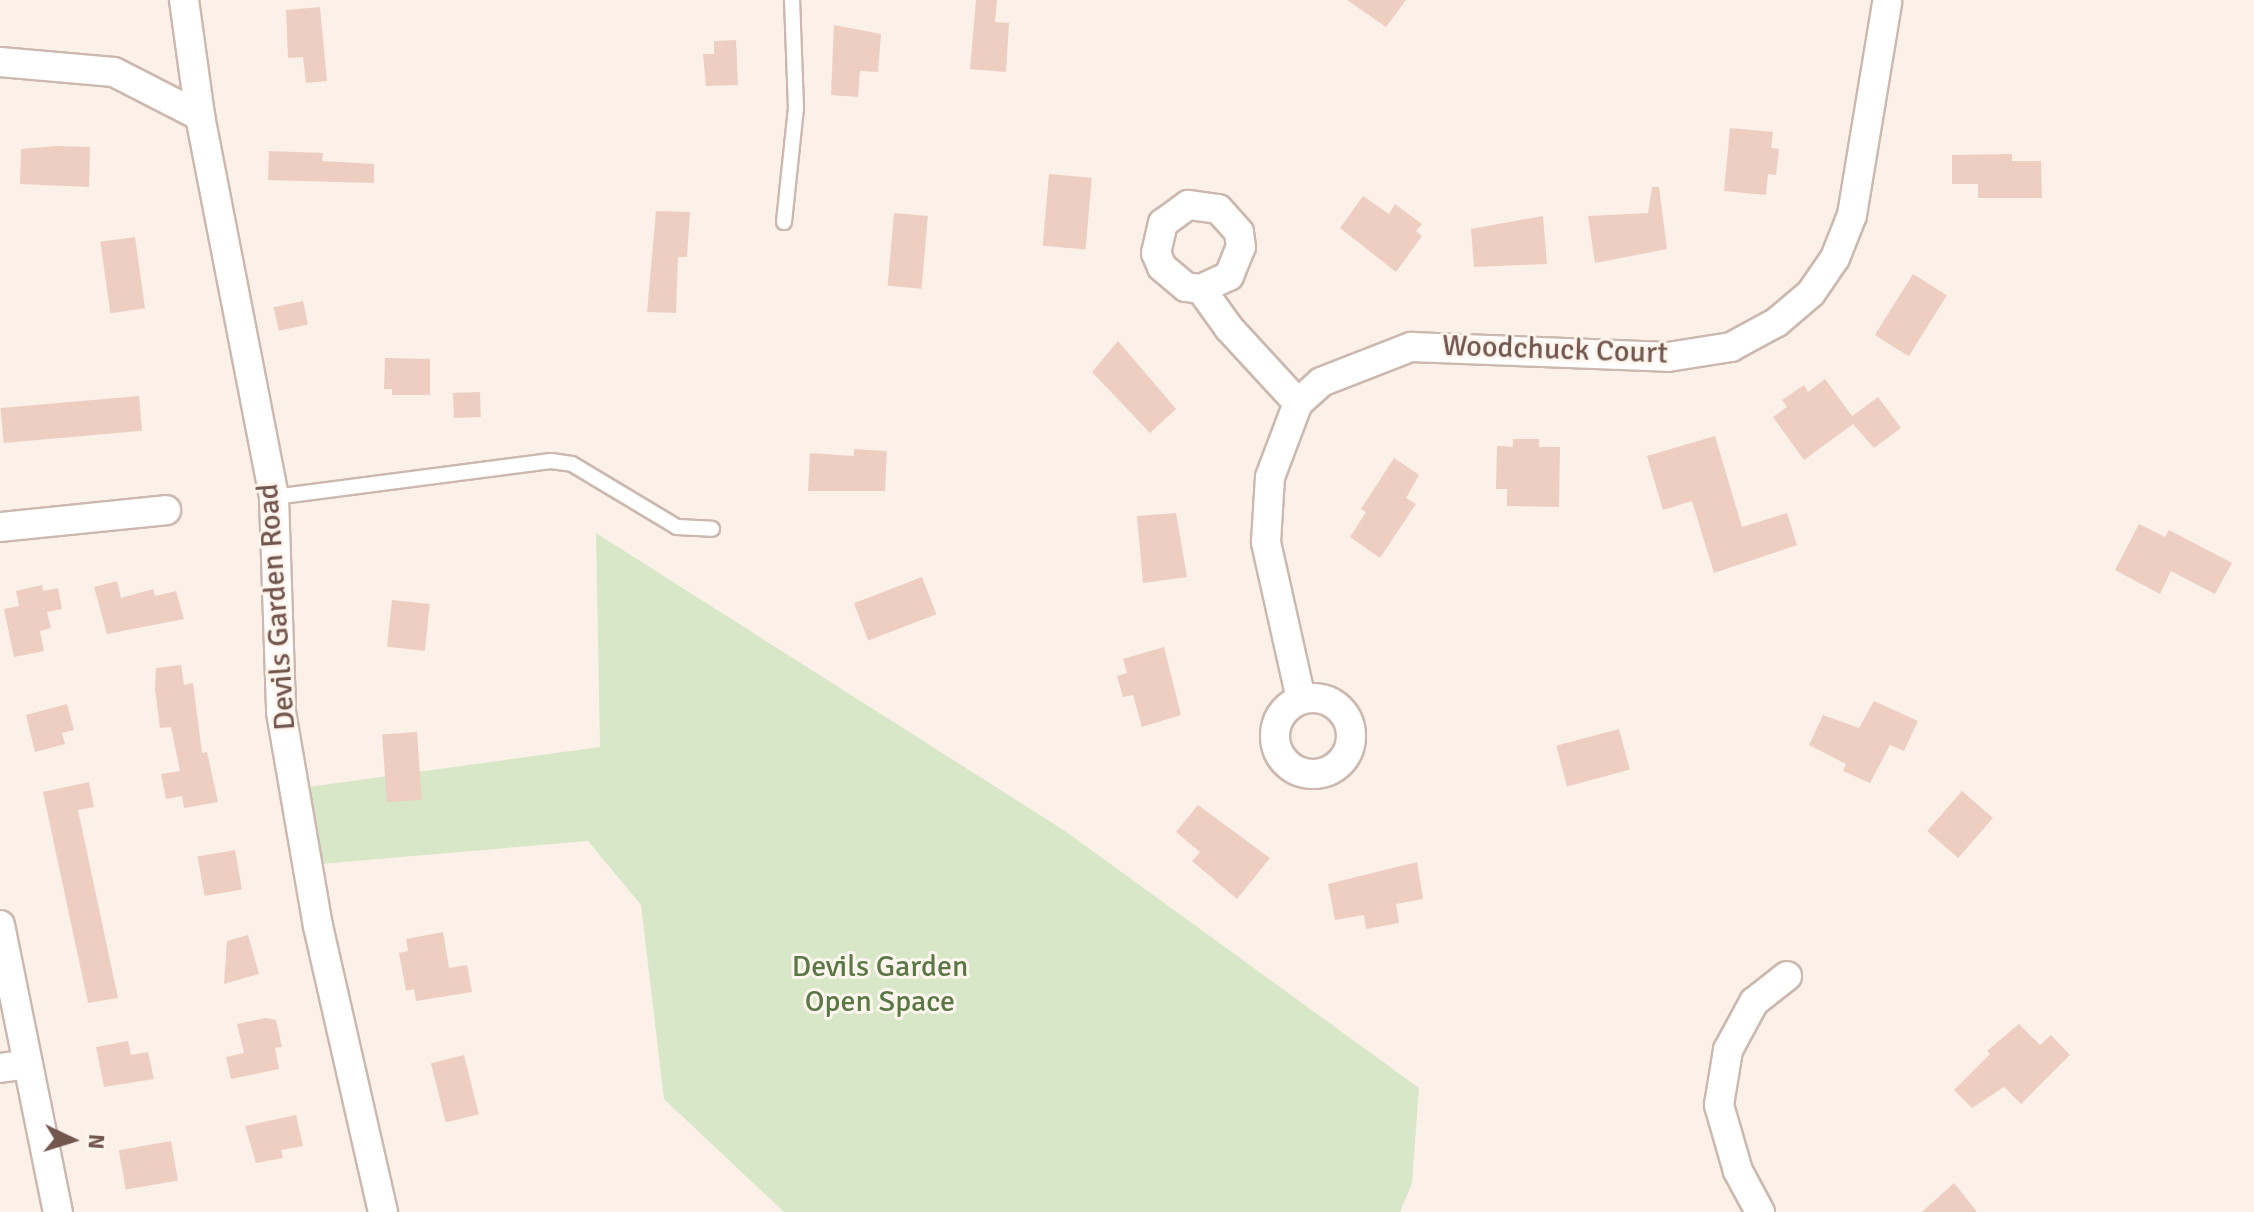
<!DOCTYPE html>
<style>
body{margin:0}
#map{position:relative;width:2254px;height:1212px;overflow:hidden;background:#fbf1e8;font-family:Signika,sans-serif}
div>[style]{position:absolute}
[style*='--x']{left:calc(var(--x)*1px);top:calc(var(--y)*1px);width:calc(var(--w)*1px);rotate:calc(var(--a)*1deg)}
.green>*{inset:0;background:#d8e7c7}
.building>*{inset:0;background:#eecec1;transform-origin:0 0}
.roads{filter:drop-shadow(2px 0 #ccb8ae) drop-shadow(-2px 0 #ccb8ae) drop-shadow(0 2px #ccb8ae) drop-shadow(0 -2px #ccb8ae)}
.lane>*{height:14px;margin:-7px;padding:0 7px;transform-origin:7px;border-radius:7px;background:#fff}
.street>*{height:28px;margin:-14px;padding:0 14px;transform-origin:14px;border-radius:14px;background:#fff}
.street>.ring{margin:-14px;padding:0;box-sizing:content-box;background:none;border:28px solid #fff;border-radius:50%}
span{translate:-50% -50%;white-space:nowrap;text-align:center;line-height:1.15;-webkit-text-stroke:6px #fef6ee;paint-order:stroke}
.street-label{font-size:30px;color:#73574e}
.park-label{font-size:30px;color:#5a7846}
.north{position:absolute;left:32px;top:1100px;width:80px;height:80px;-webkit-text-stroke:6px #fef6ee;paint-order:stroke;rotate:94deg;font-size:22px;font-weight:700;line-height:32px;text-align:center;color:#73574e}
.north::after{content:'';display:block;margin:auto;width:28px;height:36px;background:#73574e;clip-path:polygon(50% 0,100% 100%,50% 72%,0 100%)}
</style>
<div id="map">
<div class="green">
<i style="clip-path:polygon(596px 533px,1065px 831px,1419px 1088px,1412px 1183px,1400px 1212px,784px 1212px,664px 1099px,641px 905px,588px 841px,320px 864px,301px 788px,600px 747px)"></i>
</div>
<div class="building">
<i style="clip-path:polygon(976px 0,997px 0,995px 22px,1009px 23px,1006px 72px,970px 69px)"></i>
<i style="clip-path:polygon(1347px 0,1406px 0,1386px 27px)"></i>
<i style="clip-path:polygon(320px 7px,327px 81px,306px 83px,303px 57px,288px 58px,286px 10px)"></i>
<i style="clip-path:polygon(834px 25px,881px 34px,878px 72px,860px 71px,858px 97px,831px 95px)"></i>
<i style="clip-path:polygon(736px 40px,738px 85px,706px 86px,703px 54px,714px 54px,714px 41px)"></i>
<i style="clip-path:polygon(1730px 128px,1773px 132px,1771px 148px,1779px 149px,1776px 175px,1768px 174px,1766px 195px,1724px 191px)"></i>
<i style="clip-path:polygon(56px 146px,90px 147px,89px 187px,20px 184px,21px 149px)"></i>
<i style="clip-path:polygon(269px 151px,323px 153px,322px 161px,374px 164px,374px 183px,268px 180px)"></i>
<i style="clip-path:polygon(2012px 154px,2012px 161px,2041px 161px,2042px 198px,1978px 198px,1978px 184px,1952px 184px,1952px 155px)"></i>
<i style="left:1049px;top:174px;width:43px;height:72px;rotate:5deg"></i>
<i style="clip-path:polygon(1652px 187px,1659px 187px,1667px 249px,1595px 263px,1588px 216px,1648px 213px)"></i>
<i style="clip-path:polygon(1363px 196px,1389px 214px,1395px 204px,1422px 224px,1416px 231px,1422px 236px,1396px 272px,1340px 228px)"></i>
<i style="clip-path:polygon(656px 211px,690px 212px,687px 257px,678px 257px,676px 313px,647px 312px)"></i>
<i style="left:894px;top:213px;width:34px;height:73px;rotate:5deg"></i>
<i style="clip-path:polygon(1543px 216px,1547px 264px,1474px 267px,1471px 229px)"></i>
<i style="left:135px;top:237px;width:72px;height:35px;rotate:82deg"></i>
<i style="left:1913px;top:274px;width:40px;height:72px;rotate:32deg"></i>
<i style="left:303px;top:301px;width:24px;height:30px;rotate:78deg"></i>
<i style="clip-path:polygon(1118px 341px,1176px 409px,1150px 433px,1092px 372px)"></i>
<i style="clip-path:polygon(385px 358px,430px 359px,430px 395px,392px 395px,392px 389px,384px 389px)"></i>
<i style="clip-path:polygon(1825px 379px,1852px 416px,1878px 397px,1901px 428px,1874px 448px,1853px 424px,1804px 460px,1773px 417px,1787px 407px,1782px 400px,1804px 385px,1808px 392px)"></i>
<i style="left:480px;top:392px;width:25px;height:27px;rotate:88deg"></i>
<i style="left:139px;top:396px;width:35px;height:139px;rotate:85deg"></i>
<i style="clip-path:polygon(1715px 436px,1742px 527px,1787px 513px,1797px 545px,1714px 573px,1692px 501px,1663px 510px,1647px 456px)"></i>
<i style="clip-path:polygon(1513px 439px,1539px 439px,1539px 447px,1560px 447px,1559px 507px,1507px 506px,1507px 489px,1496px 489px,1497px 446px,1513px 447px)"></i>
<i style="clip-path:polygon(854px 449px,887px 451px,885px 491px,808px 491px,810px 453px,854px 456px)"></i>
<i style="clip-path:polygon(1394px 458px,1419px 475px,1406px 498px,1416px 504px,1380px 558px,1350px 537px,1366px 512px,1361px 509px)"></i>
<i style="clip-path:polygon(1176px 513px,1187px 577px,1143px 583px,1137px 516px)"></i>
<i style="clip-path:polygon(2139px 524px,2165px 537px,2169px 530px,2232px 563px,2215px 594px,2171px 571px,2160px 594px,2115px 570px)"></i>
<i style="left:922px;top:577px;width:40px;height:73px;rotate:69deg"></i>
<i style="clip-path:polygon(117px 581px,121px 598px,153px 589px,155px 596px,176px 591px,184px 619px,107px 634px,94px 587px)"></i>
<i style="clip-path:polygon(42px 585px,43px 591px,58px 588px,62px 609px,47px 612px,51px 628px,40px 631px,44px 651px,14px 657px,4px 609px,19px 606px,16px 591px)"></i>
<i style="left:392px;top:600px;width:38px;height:47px;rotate:6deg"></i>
<i style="clip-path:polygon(1164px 647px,1181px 715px,1142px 727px,1133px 695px,1123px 697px,1117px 676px,1127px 673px,1123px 659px)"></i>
<i style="clip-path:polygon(181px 665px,184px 685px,193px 683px,202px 753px,207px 752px,218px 802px,184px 808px,182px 796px,166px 799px,161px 774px,180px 771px,171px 727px,160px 728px,155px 689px,156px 668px)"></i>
<i style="clip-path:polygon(1874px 701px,1918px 721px,1904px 751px,1890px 745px,1870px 783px,1843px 771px,1846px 764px,1809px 745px,1823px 715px,1859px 728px)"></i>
<i style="clip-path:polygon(67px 704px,74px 730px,62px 733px,65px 744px,35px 752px,26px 715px)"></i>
<i style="left:1619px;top:729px;width:42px;height:65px;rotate:75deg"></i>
<i style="left:417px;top:732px;width:68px;height:35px;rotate:86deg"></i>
<i style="clip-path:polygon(89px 782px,94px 807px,78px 810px,118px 998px,88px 1003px,43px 792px)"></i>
<i style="left:1962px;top:791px;width:41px;height:53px;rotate:41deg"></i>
<i style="clip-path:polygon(1198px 805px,1270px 858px,1237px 899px,1192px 861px,1200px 852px,1176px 832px)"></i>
<i style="left:235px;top:850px;width:40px;height:38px;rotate:80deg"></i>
<i style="clip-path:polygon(1417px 862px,1423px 899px,1396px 904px,1399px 923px,1366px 929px,1364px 915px,1335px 920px,1328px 884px)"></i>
<i style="clip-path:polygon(443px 932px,449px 968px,467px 965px,472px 992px,416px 1001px,414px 989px,406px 991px,399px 953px,408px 951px,406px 939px)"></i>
<i style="clip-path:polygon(248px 935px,259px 974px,224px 984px,227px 941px)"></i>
<i style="clip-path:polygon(266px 1018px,276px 1020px,282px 1047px,275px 1048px,279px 1069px,231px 1079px,226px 1057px,244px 1053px,237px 1024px)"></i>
<i style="clip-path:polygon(2019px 1024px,2040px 1045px,2051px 1035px,2070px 1055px,2021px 1104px,2004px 1087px,1972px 1108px,1954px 1090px,1990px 1054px,1987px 1051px)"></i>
<i style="clip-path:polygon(128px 1041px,131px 1055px,148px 1052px,154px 1079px,104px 1087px,96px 1047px)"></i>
<i style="left:464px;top:1055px;width:61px;height:34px;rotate:76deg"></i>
<i style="clip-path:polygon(296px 1115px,303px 1146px,281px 1150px,283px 1158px,256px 1163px,245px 1126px)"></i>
<i style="left:171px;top:1141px;width:40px;height:53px;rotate:80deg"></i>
<i style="clip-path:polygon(1954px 1183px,1977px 1212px,1922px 1212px)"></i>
</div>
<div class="roads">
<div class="lane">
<i style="--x:784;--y:222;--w:115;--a:-84"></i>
<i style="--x:796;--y:108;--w:108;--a:-92.1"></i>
<i style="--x:274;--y:497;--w:279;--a:-7.4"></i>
<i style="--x:551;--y:461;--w:21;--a:8"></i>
<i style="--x:572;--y:464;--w:122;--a:31"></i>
<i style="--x:677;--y:527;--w:35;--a:3"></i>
</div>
<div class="street">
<i style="--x:184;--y:0;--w:117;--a:82.1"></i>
<i style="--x:200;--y:116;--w:388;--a:79"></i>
<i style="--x:274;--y:497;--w:215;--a:88.1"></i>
<i style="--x:281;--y:712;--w:217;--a:80.2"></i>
<i style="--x:318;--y:926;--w:293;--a:77.2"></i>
<i style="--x:0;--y:62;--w:114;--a:5"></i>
<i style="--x:114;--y:72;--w:97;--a:27.1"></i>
<i style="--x:1201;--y:289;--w:31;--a:-25"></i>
<i style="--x:1229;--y:276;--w:31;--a:-68"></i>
<i style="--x:1241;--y:247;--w:15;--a:-98"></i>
<i style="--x:1239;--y:232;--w:31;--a:-132"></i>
<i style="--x:1218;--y:209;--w:30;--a:-172"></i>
<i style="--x:1188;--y:205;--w:31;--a:144"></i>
<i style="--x:1163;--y:223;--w:31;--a:103"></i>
<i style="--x:1156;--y:253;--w:15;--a:67"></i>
<i style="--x:1162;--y:267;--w:31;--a:40"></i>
<i style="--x:1186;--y:287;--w:15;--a:8"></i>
<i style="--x:1201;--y:289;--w:48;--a:54.3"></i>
<i style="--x:1229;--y:328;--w:102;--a:47.4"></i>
<i style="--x:0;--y:527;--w:167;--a:-5.8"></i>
<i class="ring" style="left:1275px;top:698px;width:48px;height:48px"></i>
<i style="--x:1301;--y:699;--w:161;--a:-102.6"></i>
<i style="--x:1266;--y:542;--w:65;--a:-86.5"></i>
<i style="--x:1270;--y:477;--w:79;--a:-69.3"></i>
<i style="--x:1298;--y:403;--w:31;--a:-42"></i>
<i style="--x:1321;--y:382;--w:97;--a:-21.3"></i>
<i style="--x:1411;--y:347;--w:257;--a:2.2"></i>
<i style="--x:1668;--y:357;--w:64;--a:-9"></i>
<i style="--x:1731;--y:347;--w:52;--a:-28.5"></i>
<i style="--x:1777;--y:322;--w:45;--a:-40.5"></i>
<i style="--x:1811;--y:293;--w:42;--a:-55.6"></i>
<i style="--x:1835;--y:258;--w:46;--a:-68.4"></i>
<i style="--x:1852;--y:215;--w:215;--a:-80.6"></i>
<i style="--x:0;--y:925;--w:293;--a:78.6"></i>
<i style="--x:0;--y:1068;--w:28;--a:-8"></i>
<i style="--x:1760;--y:1212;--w:47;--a:-118.2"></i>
<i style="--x:1738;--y:1171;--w:69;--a:-106.1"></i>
<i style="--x:1719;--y:1105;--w:56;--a:-80.7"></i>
<i style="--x:1728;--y:1050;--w:55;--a:-61.6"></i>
<i style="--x:1754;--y:1002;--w:42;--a:-38.2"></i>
</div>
</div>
<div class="street-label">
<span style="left:1555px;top:350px;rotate:2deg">Woodchuck Court</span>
<span style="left:277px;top:607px;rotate:-94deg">Devils Garden Road</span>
</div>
<div class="park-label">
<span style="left:880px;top:984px">Devils Garden<br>Open Space</span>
</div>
<div class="north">N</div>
</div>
